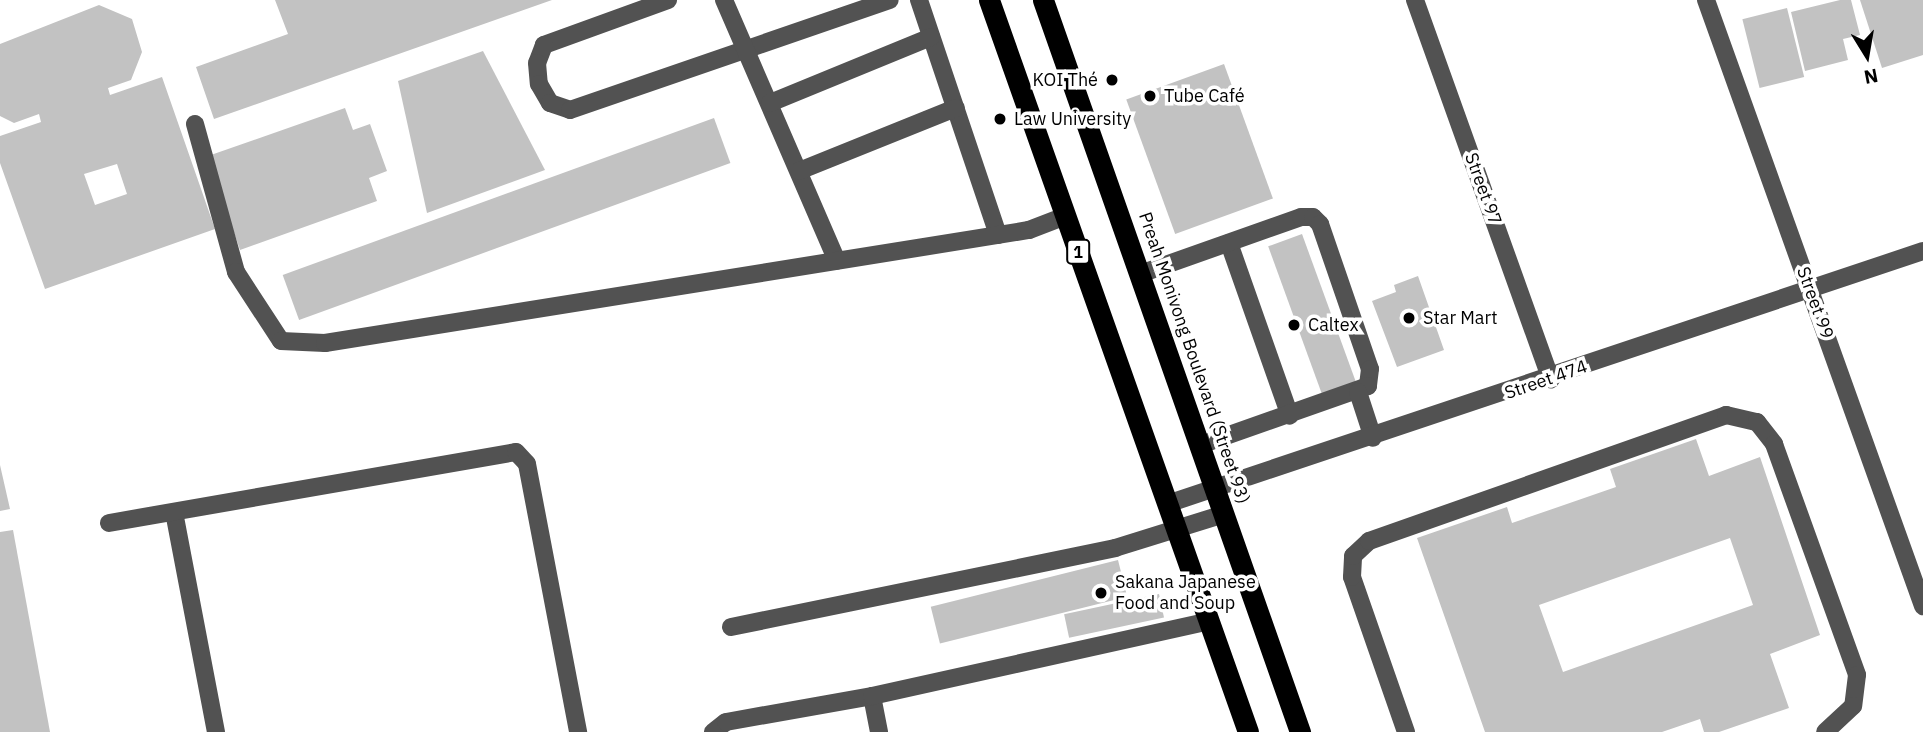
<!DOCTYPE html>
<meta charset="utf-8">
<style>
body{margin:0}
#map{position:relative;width:1923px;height:732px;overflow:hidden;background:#fff;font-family:"IBM Plex Sans",sans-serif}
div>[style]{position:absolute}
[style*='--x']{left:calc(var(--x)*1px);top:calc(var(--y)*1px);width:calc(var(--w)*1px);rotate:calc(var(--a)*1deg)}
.building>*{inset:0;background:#c2c2c2;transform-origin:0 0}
.minor>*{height:18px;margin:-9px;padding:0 9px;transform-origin:9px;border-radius:9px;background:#525252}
.highway>*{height:21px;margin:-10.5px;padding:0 10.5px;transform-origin:10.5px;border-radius:10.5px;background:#000}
.dots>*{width:19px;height:19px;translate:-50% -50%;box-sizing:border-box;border:4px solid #fff;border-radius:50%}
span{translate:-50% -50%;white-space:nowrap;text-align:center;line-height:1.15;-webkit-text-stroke:7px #fff;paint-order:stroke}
.shield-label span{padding:2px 5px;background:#fff;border:2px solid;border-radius:5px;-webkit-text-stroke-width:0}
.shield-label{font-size:16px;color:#000;font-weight:700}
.poi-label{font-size:18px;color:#000}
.right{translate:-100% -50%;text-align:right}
.left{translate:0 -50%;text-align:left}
.street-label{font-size:18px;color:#000}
.north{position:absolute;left:1832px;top:21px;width:70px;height:70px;-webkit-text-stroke:5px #fff;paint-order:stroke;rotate:169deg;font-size:19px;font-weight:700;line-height:28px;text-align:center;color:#000}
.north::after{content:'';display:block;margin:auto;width:24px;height:32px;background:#000;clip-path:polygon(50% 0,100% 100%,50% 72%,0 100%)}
</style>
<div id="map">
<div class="building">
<i style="clip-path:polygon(275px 0,552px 0,214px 119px,196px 67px,288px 34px)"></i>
<i style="clip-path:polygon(1840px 0,1851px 0,1860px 35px,1843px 39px,1848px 60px,1805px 71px,1791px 12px)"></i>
<i style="clip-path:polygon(1860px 0,1923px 0,1923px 55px,1882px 68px)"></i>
<i style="clip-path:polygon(evenodd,99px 5px,132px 19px,142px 52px,131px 80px,108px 88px,110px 95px,162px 77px,215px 229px,45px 289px,0 163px,0 136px,41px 122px,39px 114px,14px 123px,0 116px,0 44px,99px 5px,117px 164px,127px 194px,95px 205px,84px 174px,117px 164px)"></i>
<i style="left:1787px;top:8px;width:71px;height:46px;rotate:76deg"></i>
<i style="clip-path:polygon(483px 51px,545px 170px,427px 213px,398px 81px)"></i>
<i style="left:1224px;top:64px;width:143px;height:104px;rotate:70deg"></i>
<i style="clip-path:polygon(345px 108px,353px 130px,370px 124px,387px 171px,369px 178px,377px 201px,240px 250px,208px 156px)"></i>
<i style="left:714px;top:118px;width:48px;height:459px;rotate:70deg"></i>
<i style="left:1302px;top:234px;width:160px;height:36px;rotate:70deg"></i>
<i style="clip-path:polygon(1418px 276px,1444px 350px,1397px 367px,1372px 301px,1396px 292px,1394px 285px)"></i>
<i style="clip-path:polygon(evenodd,1696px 439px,1709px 476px,1760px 457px,1820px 635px,1770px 654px,1789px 708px,1719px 732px,1704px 732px,1700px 719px,1662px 732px,1485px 732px,1417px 538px,1507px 507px,1512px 523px,1616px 487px,1610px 469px,1696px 439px,1730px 538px,1753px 605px,1563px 672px,1539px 605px,1730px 538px)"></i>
<i style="clip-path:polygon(0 465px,10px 509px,0 511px)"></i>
<i style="clip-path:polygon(13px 530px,50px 732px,0 732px,0 532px)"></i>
<i style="left:1118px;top:560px;width:38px;height:193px;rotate:76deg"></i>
<i style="left:1159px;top:594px;width:24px;height:97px;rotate:78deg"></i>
</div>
<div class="minor">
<i style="--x:668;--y:0;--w:132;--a:160.1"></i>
<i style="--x:544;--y:45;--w:19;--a:111"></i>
<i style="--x:537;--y:63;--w:21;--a:85"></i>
<i style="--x:539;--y:84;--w:22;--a:60"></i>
<i style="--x:550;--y:103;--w:21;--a:19"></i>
<i style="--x:570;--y:110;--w:338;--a:-19"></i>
<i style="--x:724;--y:0;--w:284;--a:66.6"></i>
<i style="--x:919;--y:0;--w:248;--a:71.4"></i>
<i style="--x:1415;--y:0;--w:403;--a:70.3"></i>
<i style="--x:1706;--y:0;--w:644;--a:70.3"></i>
<i style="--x:770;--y:103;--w:174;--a:-22.3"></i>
<i style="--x:195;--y:124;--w:154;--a:74.5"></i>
<i style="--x:236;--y:272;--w:82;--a:56.9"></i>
<i style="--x:281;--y:341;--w:44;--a:2.6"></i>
<i style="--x:325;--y:343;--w:713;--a:-9.12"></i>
<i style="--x:1029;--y:230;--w:39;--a:-21"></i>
<i style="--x:799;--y:171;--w:169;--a:-21.9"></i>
<i style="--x:1229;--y:243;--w:183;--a:70.6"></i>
<i style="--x:1140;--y:274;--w:171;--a:-19.5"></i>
<i style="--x:1301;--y:217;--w:12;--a:0"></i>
<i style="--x:1313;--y:217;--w:10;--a:45"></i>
<i style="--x:1320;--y:224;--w:153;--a:71"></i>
<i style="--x:1370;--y:369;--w:17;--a:97"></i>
<i style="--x:1368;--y:386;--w:178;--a:160.6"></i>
<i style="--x:1358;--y:392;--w:48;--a:71.9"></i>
<i style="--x:1167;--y:504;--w:797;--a:-18.5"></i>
<i style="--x:174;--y:512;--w:224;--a:79.2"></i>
<i style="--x:109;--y:523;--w:413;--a:-9.9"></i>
<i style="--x:516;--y:452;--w:16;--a:47"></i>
<i style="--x:527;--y:464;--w:273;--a:79.2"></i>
<i style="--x:731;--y:627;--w:392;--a:-11.6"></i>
<i style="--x:1115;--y:548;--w:114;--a:-17.3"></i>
<i style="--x:872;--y:696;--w:37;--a:79"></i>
<i style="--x:713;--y:732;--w:16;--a:-38"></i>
<i style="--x:726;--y:722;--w:148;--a:-10.1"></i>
<i style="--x:872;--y:696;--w:345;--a:-12.5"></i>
<i style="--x:1406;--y:732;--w:164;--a:-109.2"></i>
<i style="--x:1352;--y:577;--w:21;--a:-87"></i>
<i style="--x:1353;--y:556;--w:22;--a:-43"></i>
<i style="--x:1369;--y:541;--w:379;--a:-19.4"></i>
<i style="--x:1726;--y:415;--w:32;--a:13"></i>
<i style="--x:1757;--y:422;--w:28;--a:52"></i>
<i style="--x:1774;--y:444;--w:245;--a:70.2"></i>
<i style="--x:1857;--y:675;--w:31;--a:97"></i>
<i style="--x:1853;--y:706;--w:38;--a:137"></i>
</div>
<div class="highway">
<i style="--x:989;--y:0;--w:776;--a:70.51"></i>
<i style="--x:1043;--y:0;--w:776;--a:70.65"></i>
</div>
<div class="dots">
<i style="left:1112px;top:80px;background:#000"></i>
<i style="left:1150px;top:96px;background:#000"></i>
<i style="left:1000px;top:119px;background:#000"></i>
<i style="left:1409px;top:318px;background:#000"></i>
<i style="left:1294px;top:325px;background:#000"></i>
<i style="left:1101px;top:593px;background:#000"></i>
</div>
<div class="shield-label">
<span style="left:1078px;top:252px">1</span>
</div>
<div class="poi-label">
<span class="right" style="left:1098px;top:80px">KOI Thé</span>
<span class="left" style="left:1164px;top:96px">Tube Café</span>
<span class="left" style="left:1014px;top:119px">Law University</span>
<span class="left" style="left:1423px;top:318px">Star Mart</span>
<span class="left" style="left:1308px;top:325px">Caltex</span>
<span class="left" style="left:1115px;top:593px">Sakana Japanese<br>Food and Soup</span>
</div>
<div class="street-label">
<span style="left:1483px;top:189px;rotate:70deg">Street 97</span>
<span style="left:1815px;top:303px;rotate:70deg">Street 99</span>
<span style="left:1194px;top:358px;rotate:71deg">Preah Monivong Boulevard (Street 93)</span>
<span style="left:1546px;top:380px;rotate:-19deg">Street 474</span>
</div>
<div class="north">N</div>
</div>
